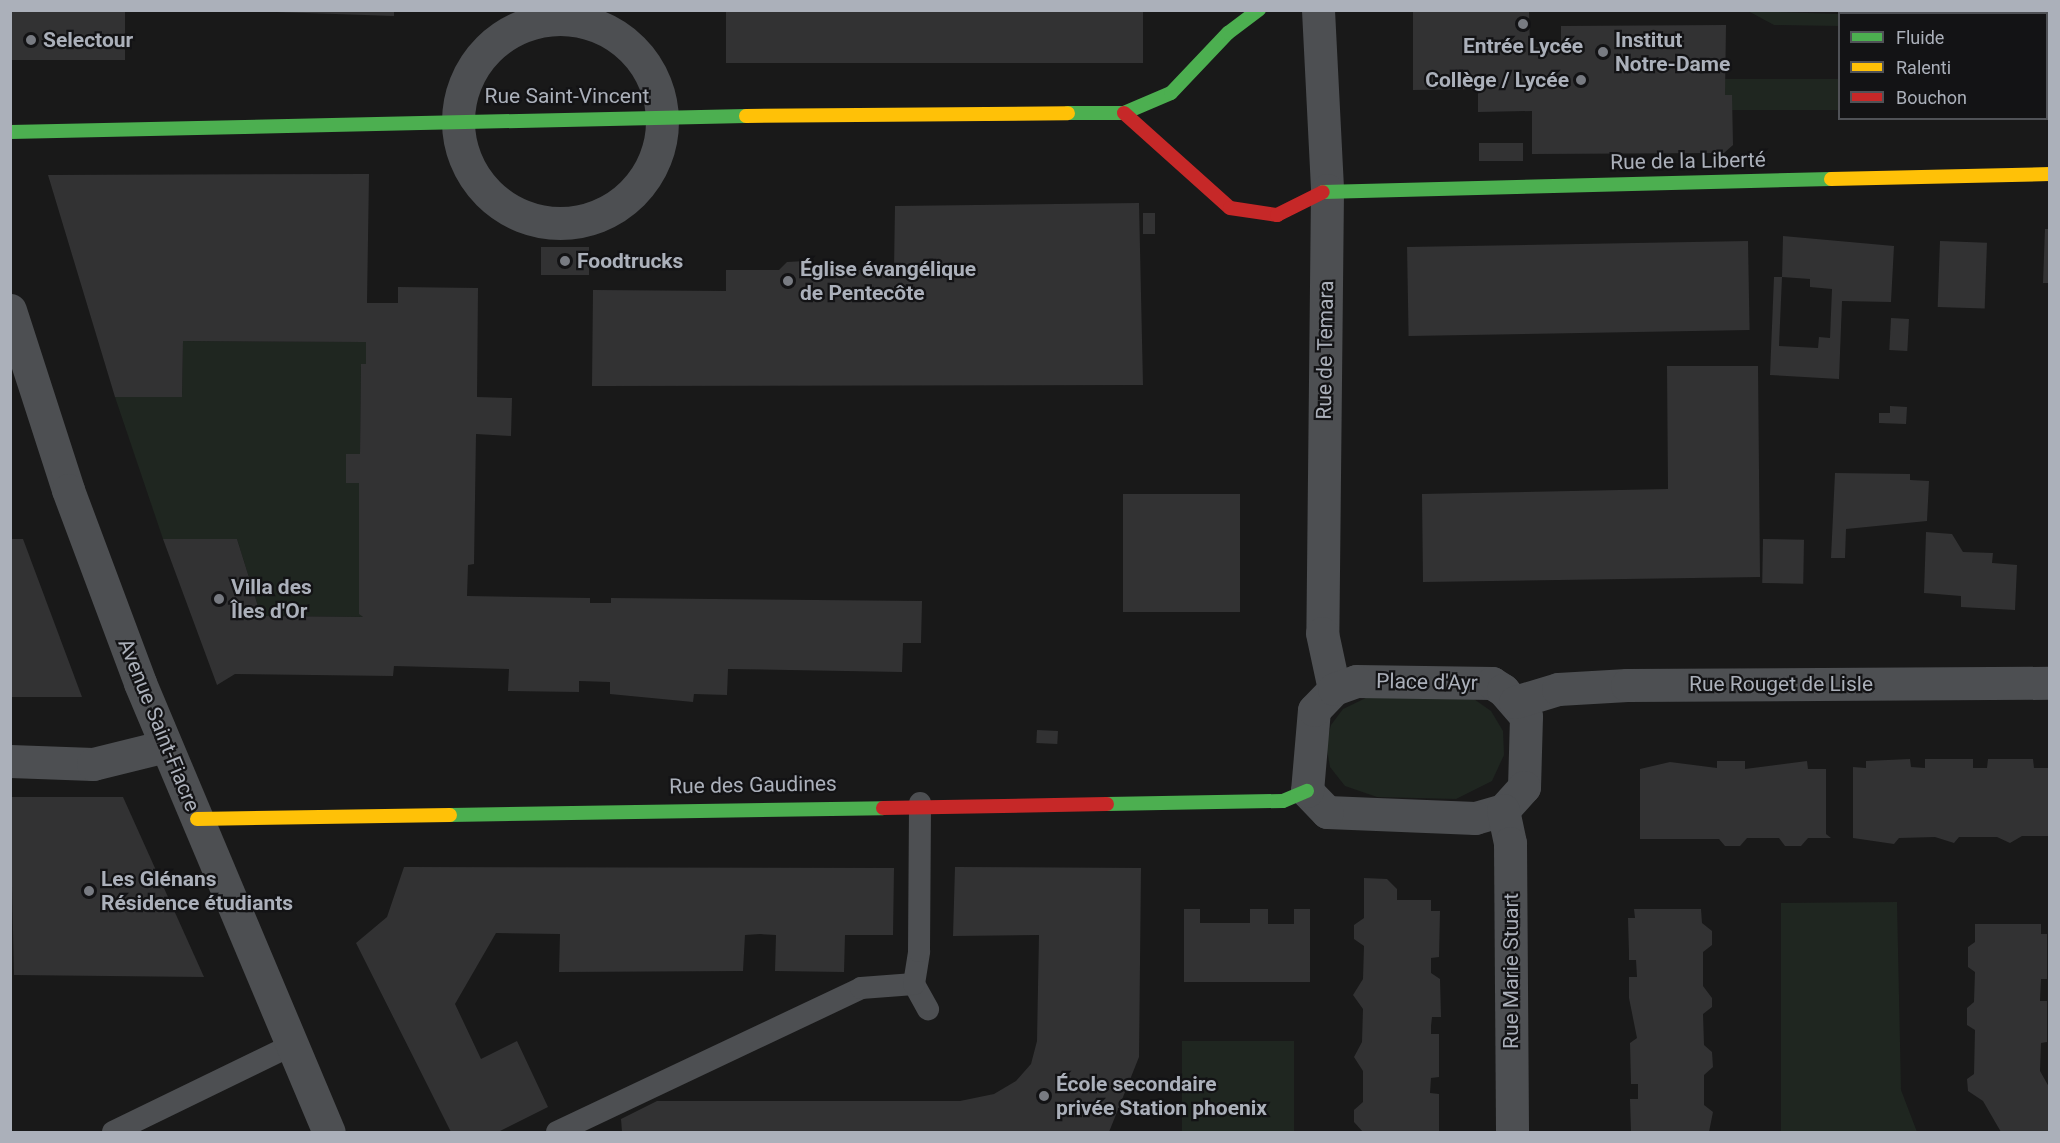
<!DOCTYPE html>
<meta charset="utf-8">
<style>
body{margin:0}
#map{position:relative;width:2060px;height:1143px;overflow:hidden;background:#191919;font-family:Roboto,sans-serif}
div>[style]{position:absolute}
[style*='--x']{left:calc(var(--x)*1px);top:calc(var(--y)*1px);width:calc(var(--w)*1px);rotate:calc(var(--a)*1deg)}
.green>*{inset:0;background:#1f2620;transform-origin:0 0}
.building>*{inset:0;background:#323233;transform-origin:0 0}
.lane>*{height:22px;margin:-11px;padding:0 11px;transform-origin:11px;border-radius:11px;background:#4d4f52}
.street>*{height:33px;margin:-16.5px;padding:0 16.5px;transform-origin:16.5px;border-radius:16.5px;background:#4d4f52}
.street>.ring{margin:-16.5px;padding:0;box-sizing:content-box;background:none;border:33px solid #4d4f52;border-radius:50%}
.fast>*{height:14px;margin:-7px;padding:0 7px;transform-origin:7px;border-radius:7px;background:#4caf50}
.slow>*{height:14px;margin:-7px;padding:0 7px;transform-origin:7px;border-radius:7px;background:#ffc107}
.jam>*{height:14px;margin:-7px;padding:0 7px;transform-origin:7px;border-radius:7px;background:#c62828}
.dots>*{width:16px;height:16px;translate:-50% -50%;box-sizing:border-box;border:3px solid #131315;border-radius:50%}
span{translate:-50% -50%;white-space:nowrap;text-align:center;line-height:1.15;-webkit-text-stroke:4.5px #131315;paint-order:stroke}
.poi-label{font-size:21px;color:#abb0ba;font-weight:700}
.left{translate:0 -50%;text-align:left}
.right{translate:-100% -50%;text-align:right}
.street-label{font-size:21px;color:#abb0ba}
.frame{position:absolute;inset:0;border:12px solid #abb0ba;pointer-events:none}
.legend{position:absolute;left:1838px;top:12px;width:210px;height:108px;box-sizing:border-box;background:#131315;border:2px solid #505257;margin:0;padding:8px 10px;list-style:none;font-size:18px;color:#abb0ba}
.legend li{display:flex;align-items:center;gap:12px;height:30px}
.legend b{width:30px;border:2px solid #505257}
</style>
<div id="map">
<div class="green">
<i style="clip-path:polygon(1748px 11px,1839px 14px,1839px 26px,1774px 25px)"></i>
<i style="left:1839px;top:79px;width:31px;height:258px;rotate:90deg"></i>
<i style="clip-path:polygon(183px 341px,366px 342px,366px 364px,361px 365px,360px 454px,346px 454px,346px 483px,359px 483px,359px 613px,363px 617px,261px 616px,237px 539px,163px 539px,115px 397px,182px 397px)"></i>
<i style="clip-path:polygon(1372px 695px,1471px 697px,1491px 711px,1503px 731px,1504px 755px,1492px 781px,1456px 799px,1377px 797px,1345px 786px,1330px 767px,1326px 744px,1331px 725px,1343px 709px)"></i>
<i style="clip-path:polygon(1897px 902px,1901px 1090px,1917px 1132px,1781px 1132px,1781px 903px)"></i>
<i style="left:1294px;top:1041px;width:91px;height:112px;rotate:90deg"></i>
</div>
<div class="building">
<i style="left:10px;top:10px;width:115px;height:50px"></i>
<i style="clip-path:polygon(218px 10px,394px 10px,394px 16px)"></i>
<i style="left:726px;top:10px;width:417px;height:53px"></i>
<i style="clip-path:polygon(1413px 10px,1529px 10px,1530px 47px,1561px 48px,1561px 26px,1726px 25px,1725px 95px,1732px 95px,1733px 145px,1724px 153px,1532px 154px,1532px 111px,1478px 112px,1478px 89px,1413px 90px)"></i>
<i style="left:1479px;top:143px;width:44px;height:18px"></i>
<i style="clip-path:polygon(369px 174px,367px 303px,398px 303px,398px 287px,478px 288px,477px 397px,512px 398px,511px 436px,476px 434px,474px 564px,468px 565px,467px 596px,590px 598px,590px 603px,611px 603px,611px 598px,922px 601px,921px 643px,903px 643px,902px 672px,728px 669px,727px 695px,694px 694px,693px 702px,610px 694px,610px 682px,579px 681px,579px 692px,508px 691px,509px 669px,394px 666px,393px 676px,235px 674px,217px 685px,163px 539px,237px 539px,261px 616px,363px 617px,359px 614px,359px 483px,346px 483px,346px 454px,360px 454px,361px 364px,366px 364px,366px 342px,183px 341px,182px 397px,115px 397px,48px 175px)"></i>
<i style="clip-path:polygon(1139px 203px,1143px 385px,592px 386px,593px 290px,726px 291px,726px 270px,779px 270px,787px 262px,805px 261px,809px 270px,894px 270px,895px 206px)"></i>
<i style="left:1143px;top:213px;width:12px;height:21px"></i>
<i style="clip-path:polygon(2045px 229px,2049px 229px,2049px 283px,2043px 283px)"></i>
<i style="clip-path:polygon(1783px 236px,1894px 246px,1891px 302px,1842px 301px,1839px 379px,1770px 375px,1774px 277px,1782px 277px,1779px 346px,1818px 348px,1819px 337px,1830px 338px,1832px 289px,1810px 287px,1810px 279px,1782px 277px)"></i>
<i style="left:1748px;top:241px;width:89px;height:341px;rotate:89deg"></i>
<i style="left:1940px;top:241px;width:47px;height:66px;rotate:2deg"></i>
<i style="left:541px;top:247px;width:48px;height:28px"></i>
<i style="left:1891px;top:318px;width:18px;height:32px;rotate:3deg"></i>
<i style="clip-path:polygon(1667px 366px,1758px 366px,1760px 577px,1423px 582px,1422px 494px,1668px 489px)"></i>
<i style="clip-path:polygon(1890px 406px,1907px 407px,1906px 424px,1879px 423px,1879px 413px,1890px 413px)"></i>
<i style="clip-path:polygon(1835px 473px,1910px 474px,1910px 480px,1929px 481px,1927px 521px,1846px 529px,1845px 558px,1831px 558px)"></i>
<i style="left:1123px;top:494px;width:117px;height:118px"></i>
<i style="clip-path:polygon(1926px 532px,1952px 534px,1963px 552px,1993px 553px,1992px 563px,2017px 565px,2015px 610px,1961px 607px,1961px 596px,1924px 593px)"></i>
<i style="clip-path:polygon(10px 539px,23px 539px,82px 697px,10px 697px)"></i>
<i style="left:1763px;top:539px;width:41px;height:44px;rotate:1deg"></i>
<i style="left:1037px;top:730px;width:21px;height:13px;rotate:3deg"></i>
<i style="clip-path:polygon(1910px 759px,1911px 767px,1925px 768px,1925px 759px,1973px 759px,1973px 768px,1987px 768px,1988px 759px,2033px 759px,2034px 768px,2049px 768px,2049px 836px,2022px 836px,2010px 843px,1997px 837px,1959px 837px,1954px 843px,1935px 837px,1899px 838px,1894px 844px,1853px 838px,1853px 767px,1866px 768px,1866px 761px)"></i>
<i style="clip-path:polygon(1717px 761px,1745px 761px,1745px 769px,1807px 761px,1808px 769px,1826px 769px,1826px 834px,1831px 838px,1808px 838px,1801px 846px,1785px 846px,1779px 838px,1747px 838px,1740px 846px,1725px 846px,1719px 839px,1640px 839px,1640px 769px,1670px 762px,1717px 768px)"></i>
<i style="clip-path:polygon(10px 797px,123px 797px,204px 977px,14px 975px)"></i>
<i style="clip-path:polygon(404px 867px,894px 868px,893px 935px,845px 935px,844px 972px,775px 971px,776px 935px,760px 934px,745px 935px,743px 971px,559px 972px,560px 934px,496px 933px,455px 1004px,481px 1059px,517px 1041px,548px 1107px,498px 1132px,451px 1132px,356px 943px,387px 917px)"></i>
<i style="clip-path:polygon(955px 867px,1141px 868px,1139px 1057px,1109px 1132px,622px 1132px,621px 1119px,657px 1101px,960px 1101px,994px 1094px,1016px 1081px,1031px 1064px,1037px 1041px,1039px 935px,953px 936px)"></i>
<i style="clip-path:polygon(1364px 878px,1387px 879px,1397px 889px,1397px 900px,1431px 900px,1431px 911px,1440px 911px,1439px 957px,1431px 958px,1431px 973px,1440px 979px,1441px 1017px,1432px 1017px,1431px 1026px,1431px 1034px,1439px 1034px,1439px 1077px,1431px 1078px,1430px 1093px,1439px 1094px,1439px 1132px,1363px 1132px,1354px 1122px,1354px 1110px,1363px 1102px,1363px 1071px,1354px 1057px,1362px 1042px,1363px 1009px,1353px 995px,1363px 979px,1364px 946px,1354px 939px,1354px 925px,1364px 918px)"></i>
<i style="clip-path:polygon(1184px 909px,1200px 909px,1200px 923px,1250px 923px,1250px 909px,1268px 909px,1268px 924px,1294px 924px,1294px 909px,1310px 909px,1310px 982px,1184px 982px)"></i>
<i style="clip-path:polygon(1634px 909px,1701px 909px,1702px 923px,1712px 931px,1712px 945px,1703px 952px,1703px 986px,1712px 998px,1712px 1007px,1703px 1014px,1704px 1045px,1712px 1052px,1713px 1067px,1704px 1075px,1704px 1105px,1713px 1112px,1709px 1132px,1631px 1132px,1630px 1099px,1638px 1099px,1638px 1084px,1631px 1084px,1630px 1043px,1637px 1038px,1629px 998px,1629px 977px,1637px 977px,1636px 960px,1629px 960px,1629px 953px,1628px 918px,1635px 918px)"></i>
<i style="clip-path:polygon(1975px 924px,2041px 924px,2041px 934px,2047px 934px,2047px 979px,2041px 979px,2040px 1001px,2047px 1001px,2047px 1042px,2041px 1043px,2040px 1071px,2049px 1087px,2049px 1132px,2001px 1132px,1983px 1101px,1968px 1091px,1967px 1079px,1974px 1074px,1975px 1030px,1967px 1025px,1967px 1008px,1974px 1002px,1975px 972px,1968px 967px,1968px 947px,1975px 942px)"></i>
</div>
<div class="lane">
<i style="--x:914;--y:984;--w:29;--a:61"></i>
<i style="--x:113;--y:1132;--w:197;--a:-25.9"></i>
<i style="--x:557;--y:1132;--w:336;--a:-25.3"></i>
<i style="--x:861;--y:988;--w:53;--a:-4.3"></i>
<i style="--x:914;--y:984;--w:33;--a:-81"></i>
<i style="--x:919;--y:951;--w:148;--a:-89.6"></i>
</div>
<div class="street">
<i style="--x:1318;--y:10;--w:180;--a:87.1"></i>
<i style="--x:1327;--y:190;--w:443;--a:90.6"></i>
<i style="--x:1322;--y:633;--w:57;--a:77.9"></i>
<i class="ring" style="left:458px;top:19px;width:171px;height:171px"></i>
<i style="--x:10;--y:310;--w:189;--a:72.1"></i>
<i style="--x:68;--y:490;--w:206;--a:69.5"></i>
<i style="--x:140;--y:683;--w:487;--a:67.2"></i>
<i style="--x:1356;--y:681;--w:136;--a:0.8"></i>
<i style="--x:1492;--y:683;--w:13;--a:32"></i>
<i style="--x:1503;--y:690;--w:35;--a:49"></i>
<i style="--x:1526;--y:716;--w:71;--a:91.6"></i>
<i style="--x:1524;--y:787;--w:31;--a:132"></i>
<i style="--x:1503;--y:810;--w:29;--a:164"></i>
<i style="--x:1475;--y:818;--w:148;--a:-177.7"></i>
<i style="--x:1327;--y:812;--w:29;--a:-134"></i>
<i style="--x:1307;--y:791;--w:81;--a:-85.1"></i>
<i style="--x:1314;--y:710;--w:29;--a:-46"></i>
<i style="--x:1334;--y:689;--w:23;--a:-20"></i>
<i style="--x:1515;--y:702;--w:45;--a:-16.8"></i>
<i style="--x:1558;--y:689;--w:69;--a:-3.3"></i>
<i style="--x:1627;--y:685;--w:423;--a:-0.3"></i>
<i style="--x:10;--y:761;--w:83;--a:2.1"></i>
<i style="--x:93;--y:764;--w:75;--a:-13.9"></i>
<i style="--x:1503;--y:810;--w:34;--a:78"></i>
<i style="--x:1510;--y:843;--w:289;--a:89.6"></i>
</div>
<div class="fast">
<i style="--x:1068;--y:113;--w:56;--a:0"></i>
<i style="--x:1124;--y:113;--w:51;--a:-23.1"></i>
<i style="--x:1171;--y:93;--w:83;--a:-46.5"></i>
<i style="--x:1228;--y:33;--w:39;--a:-37"></i>
<i style="--x:10;--y:132;--w:736;--a:-1.25"></i>
<i style="--x:1323;--y:192;--w:508;--a:-1.47"></i>
<i style="--x:1107;--y:804;--w:176;--a:-1"></i>
<i style="--x:1283;--y:801;--w:26;--a:-23"></i>
<i style="--x:450;--y:815;--w:433;--a:-0.9"></i>
</div>
<div class="slow">
<i style="--x:746;--y:116;--w:322;--a:-0.5"></i>
<i style="--x:1831;--y:179;--w:219;--a:-1.3"></i>
<i style="--x:197;--y:819;--w:253;--a:-0.9"></i>
</div>
<div class="jam">
<i style="--x:1124;--y:113;--w:142;--a:41.9"></i>
<i style="--x:1230;--y:208;--w:48;--a:8.5"></i>
<i style="--x:1277;--y:215;--w:51;--a:-26.6"></i>
<i style="--x:883;--y:808;--w:224;--a:-1"></i>
</div>
<div class="dots">
<i style="left:1523px;top:24px;background:#787b82"></i>
<i style="left:31px;top:40px;background:#787b82"></i>
<i style="left:1603px;top:52px;background:#787b82"></i>
<i style="left:1581px;top:80px;background:#787b82"></i>
<i style="left:565px;top:261px;background:#787b82"></i>
<i style="left:788px;top:281px;background:#787b82"></i>
<i style="left:219px;top:599px;background:#787b82"></i>
<i style="left:89px;top:891px;background:#787b82"></i>
<i style="left:1044px;top:1096px;background:#787b82"></i>
</div>
<div class="poi-label">
<span class="left" style="left:43px;top:40px">Selectour</span>
<span class="left" style="left:1615px;top:52px">Institut<br>Notre-Dame</span>
<span style="left:1523px;top:46px">Entrée Lycée</span>
<span class="right" style="left:1569px;top:80px">Collège / Lycée</span>
<span class="left" style="left:577px;top:261px">Foodtrucks</span>
<span class="left" style="left:800px;top:281px">Église évangélique<br>de Pentecôte</span>
<span class="left" style="left:231px;top:599px">Villa des<br>Îles d'Or</span>
<span class="left" style="left:101px;top:891px">Les Glénans<br>Résidence étudiants</span>
<span class="left" style="left:1056px;top:1096px">École secondaire<br>privée Station phoenix</span>
</div>
<div class="street-label">
<span style="left:567px;top:96px">Rue Saint-Vincent</span>
<span style="left:1688px;top:161px;rotate:-1deg">Rue de la Liberté</span>
<span style="left:1325px;top:350px;rotate:-89deg">Rue de Temara</span>
<span style="left:1427px;top:682px;rotate:1deg">Place d'Ayr</span>
<span style="left:1781px;top:684px">Rue Rouget de Lisle</span>
<span style="left:159px;top:725px;rotate:68deg">Avenue Saint-Fiacre</span>
<span style="left:753px;top:785px;rotate:-1deg">Rue des Gaudines</span>
<span style="left:1511px;top:971px;rotate:-90deg">Rue Marie Stuart</span>
</div>
<div class="frame"></div>
<ul class="legend">
<li><b style="height:8px;background:#4caf50"></b>Fluide</li>
<li><b style="height:8px;background:#ffc107"></b>Ralenti</li>
<li><b style="height:8px;background:#c62828"></b>Bouchon</li>
</ul>
</div>
